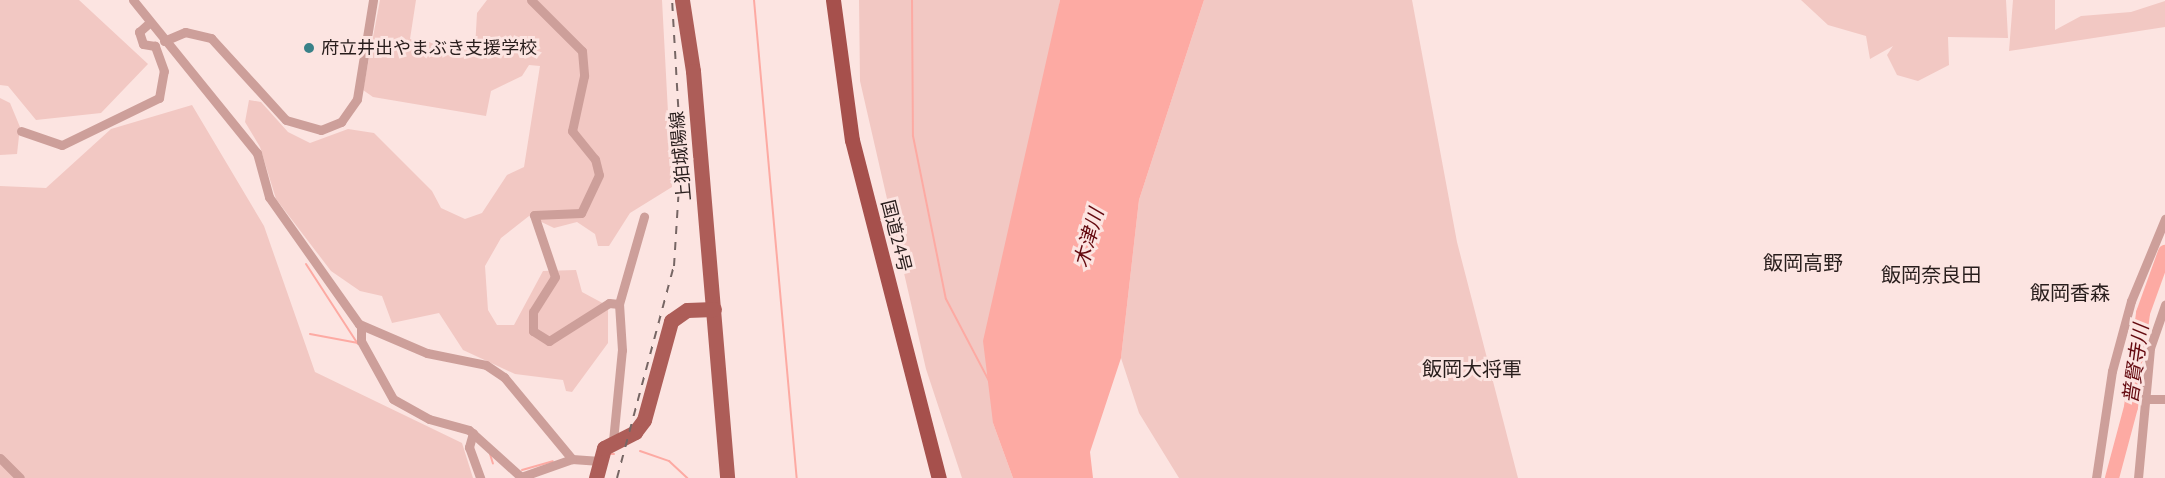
<!DOCTYPE html>
<meta charset="utf-8">
<style>
body{margin:0}
#map{position:relative;width:2165px;height:478px;overflow:hidden;background:#fce4e1;font-family:"PT Sans","Noto Sans JP",sans-serif}
div>[style]{position:absolute}
[style*='--x']{left:calc(var(--x)*1px);top:calc(var(--y)*1px);width:calc(var(--w)*1px);rotate:calc(var(--a)*1deg)}
.green>*{inset:0;background:#f2c8c3}
.water>*{inset:0;background:#fdaaa3}
.stream>*{height:2px;margin:-1px;padding:0 1px;transform-origin:1px;border-radius:1px;background:#fdaaa3}
.river>*{height:14px;margin:-7px;padding:0 7px;transform-origin:7px;border-radius:7px;background:#fdaaa3}
.minor>*{height:9px;margin:-4.5px;padding:0 4.5px;transform-origin:4.5px;border-radius:4.5px;background:#cd9f9a}
.primary>*{height:15px;margin:-7.5px;padding:0 7.5px;transform-origin:7.5px;border-radius:7.5px;background:#ad5d58}
.trunk>*{height:15px;margin:-7.5px;padding:0 7.5px;transform-origin:7.5px;border-radius:7.5px;background:#a6504c}
.rail>*{height:2px;margin-top:-1px;transform-origin:0;background:repeating-linear-gradient(90deg,#766664 0 8px,transparent 0 16px)}
.dots>*{width:16px;height:16px;translate:-50% -50%;box-sizing:border-box;border:3px solid #fce4e1;border-radius:50%}
span{translate:-50% -50%;white-space:nowrap;text-align:center;line-height:1.15;-webkit-text-stroke:6px #fce4e1;paint-order:stroke}
.poi-label{font-size:18px;color:#281d1c}
.left{translate:0 -50%;text-align:left}
.street-label{font-size:18px;color:#281d1c}
.water-label{font-size:20px;color:#64090f;font-style:italic}
.neighbourhood-label{font-size:20px;color:#281d1c}
</style>
<div id="map">
<div class="green">
<i style="clip-path:polygon(0 0,79px 0,148px 64px,101px 113px,36px 120px,8px 86px,0 85px)"></i>
<i style="clip-path:polygon(380px 0,416px 0,410px 39px,475px 49px,477px 13px,487px 0,662px 0,672px 187px,630px 213px,609px 246px,598px 246px,595px 234px,577px 222px,554px 228px,529px 216px,501px 238px,485px 266px,488px 310px,497px 325px,514px 325px,543px 271px,576px 270px,582px 292px,608px 306px,608px 343px,572px 392px,566px 391px,563px 380px,515px 374px,463px 350px,439px 313px,392px 323px,382px 296px,360px 291px,331px 271px,276px 199px,260px 147px,245px 122px,249px 100px,261px 102px,288px 132px,310px 143px,348px 129px,374px 133px,432px 191px,441px 208px,465px 219px,482px 213px,507px 175px,524px 167px,540px 66px,529px 65px,522px 76px,491px 91px,486px 116px,373px 97px,363px 90px)"></i>
<i style="clip-path:polygon(859px 0,1060px 0,993px 423px,1013px 478px,962px 478px,926px 369px,860px 81px)"></i>
<i style="clip-path:polygon(1204px 0,1412px 0,1457px 242px,1518px 478px,1179px 478px,1139px 413px,1121px 358px,1139px 200px)"></i>
<i style="clip-path:polygon(1801px 0,2006px 0,2008px 38px,1948px 37px,1949px 65px,1918px 81px,1897px 75px,1887px 55px,1893px 46px,1870px 59px,1866px 36px,1828px 25px)"></i>
<i style="clip-path:polygon(2013px 0,2055px 0,2055px 30px,2081px 16px,2131px 12px,2165px 1px,2165px 27px,2009px 51px)"></i>
<i style="clip-path:polygon(0 98px,10px 103px,20px 127px,17px 154px,0 155px)"></i>
<i style="clip-path:polygon(192px 105px,264px 226px,315px 372px,462px 443px,473px 478px,0 478px,0 186px,46px 188px,111px 129px)"></i>
</div>
<div class="water">
<i style="clip-path:polygon(1060px 0,1204px 0,1139px 200px,1121px 358px,1090px 452px,1093px 478px,1013px 478px,993px 423px,983px 341px)"></i>
</div>
<div class="stream">
<i style="--x:754;--y:0;--w:480;--a:84.9"></i>
<i style="--x:912;--y:0;--w:136;--a:89.6"></i>
<i style="--x:913;--y:136;--w:166;--a:78.6"></i>
<i style="--x:946;--y:299;--w:93;--a:62.3"></i>
<i style="--x:306;--y:264;--w:95;--a:57"></i>
<i style="--x:310;--y:334;--w:49;--a:10.6"></i>
<i style="--x:640;--y:451;--w:31;--a:19"></i>
<i style="--x:669;--y:461;--w:25;--a:43"></i>
<i style="--x:490;--y:454;--w:10;--a:73"></i>
<i style="--x:610;--y:454;--w:4;--a:0"></i>
<i style="--x:522;--y:470;--w:32;--a:-16"></i>
</div>
<div class="river">
<i style="--x:2112;--y:478;--w:73;--a:-75"></i>
<i style="--x:2131;--y:407;--w:95;--a:-82.7"></i>
<i style="--x:2143;--y:313;--w:65;--a:-70.2"></i>
</div>
<div class="minor">
<i style="--x:133;--y:0;--w:197;--a:51"></i>
<i style="--x:257;--y:153;--w:46;--a:74.7"></i>
<i style="--x:269;--y:197;--w:156;--a:54.7"></i>
<i style="--x:359;--y:324;--w:74;--a:23.1"></i>
<i style="--x:427;--y:353;--w:60;--a:11.5"></i>
<i style="--x:486;--y:365;--w:22;--a:34"></i>
<i style="--x:504;--y:377;--w:107;--a:50.3"></i>
<i style="--x:572;--y:459;--w:28;--a:4"></i>
<i style="--x:531;--y:0;--w:72;--a:45"></i>
<i style="--x:582;--y:51;--w:25;--a:85"></i>
<i style="--x:584;--y:76;--w:56;--a:102.3"></i>
<i style="--x:572;--y:131;--w:36;--a:51"></i>
<i style="--x:595;--y:159;--w:16;--a:76"></i>
<i style="--x:599;--y:175;--w:42;--a:115.3"></i>
<i style="--x:581;--y:213;--w:47;--a:177.6"></i>
<i style="--x:534;--y:215;--w:65;--a:71.3"></i>
<i style="--x:555;--y:277;--w:41;--a:122.2"></i>
<i style="--x:533;--y:312;--w:19;--a:90"></i>
<i style="--x:533;--y:331;--w:19;--a:32"></i>
<i style="--x:549;--y:341;--w:71;--a:-32.3"></i>
<i style="--x:609;--y:303;--w:10;--a:6"></i>
<i style="--x:164;--y:41;--w:23;--a:-23"></i>
<i style="--x:185;--y:32;--w:27;--a:13"></i>
<i style="--x:211;--y:38;--w:111;--a:47.6"></i>
<i style="--x:286;--y:120;--w:36;--a:16"></i>
<i style="--x:321;--y:130;--w:22;--a:-22"></i>
<i style="--x:341;--y:122;--w:28;--a:-55"></i>
<i style="--x:357;--y:99;--w:100;--a:-80.8"></i>
<i style="--x:21;--y:131;--w:43;--a:18.9"></i>
<i style="--x:62;--y:145;--w:108;--a:-25.9"></i>
<i style="--x:159;--y:98;--w:27;--a:-80"></i>
<i style="--x:164;--y:71;--w:27;--a:-110"></i>
<i style="--x:155;--y:46;--w:12;--a:-171"></i>
<i style="--x:143;--y:44;--w:13;--a:-108"></i>
<i style="--x:139;--y:32;--w:13;--a:-42"></i>
<i style="--x:361;--y:327;--w:14;--a:90"></i>
<i style="--x:361;--y:341;--w:66;--a:61.1"></i>
<i style="--x:393;--y:399;--w:41;--a:29.1"></i>
<i style="--x:429;--y:419;--w:41;--a:15.4"></i>
<i style="--x:469;--y:430;--w:70;--a:42.1"></i>
<i style="--x:521;--y:477;--w:54;--a:-19.4"></i>
<i style="--x:2143;--y:399;--w:22;--a:0"></i>
<i style="--x:473;--y:433;--w:15;--a:106"></i>
<i style="--x:469;--y:447;--w:33;--a:70"></i>
<i style="--x:613;--y:441;--w:91;--a:-84.4"></i>
<i style="--x:622;--y:350;--w:46;--a:-93.7"></i>
<i style="--x:619;--y:304;--w:91;--a:-74"></i>
<i style="--x:0;--y:458;--w:28;--a:45"></i>
<i style="--x:2096;--y:478;--w:108;--a:-81.5"></i>
<i style="--x:2112;--y:371;--w:73;--a:-74.8"></i>
<i style="--x:2131;--y:301;--w:89;--a:-67.5"></i>
<i style="--x:2138;--y:478;--w:131;--a:-84.7"></i>
<i style="--x:2150;--y:348;--w:46;--a:-70.8"></i>
</div>
<div class="primary">
<i style="--x:682;--y:0;--w:72;--a:81.2"></i>
<i style="--x:693;--y:71;--w:408;--a:85.2"></i>
<i style="--x:596;--y:478;--w:31;--a:-75"></i>
<i style="--x:604;--y:448;--w:35;--a:-27"></i>
<i style="--x:635;--y:432;--w:15;--a:-53"></i>
<i style="--x:644;--y:420;--w:103;--a:-74.7"></i>
<i style="--x:671;--y:321;--w:19;--a:-35"></i>
<i style="--x:687;--y:310;--w:27;--a:-2"></i>
</div>
<div class="trunk">
<i style="--x:833;--y:0;--w:141;--a:82.3"></i>
<i style="--x:852;--y:140;--w:349;--a:75.6"></i>
</div>
<div class="rail">
<i style="--x:617;--y:478;--w:220;--a:-75"></i>
<i style="--x:674;--y:266;--w:111;--a:-86.4"></i>
<i style="--x:681;--y:155;--w:155;--a:-93.3"></i>
</div>
<div class="dots">
<i style="left:309px;top:48px;background:#398188"></i>
</div>
<div class="poi-label">
<span class="left" style="left:321px;top:48px">府立井出やまぶき支援学校</span>
</div>
<div class="street-label">
<span style="left:681px;top:156px;rotate:-95deg">上狛城陽線</span>
<span style="left:896px;top:236px;rotate:76deg">国道24号</span>
</div>
<div class="water-label">
<span style="left:1089px;top:238px;rotate:-74deg">木津川</span>
<span style="left:2136px;top:364px;rotate:-82deg">普賢寺川</span>
</div>
<div class="neighbourhood-label">
<span style="left:1803px;top:263px">飯岡高野</span>
<span style="left:1931px;top:275px">飯岡奈良田</span>
<span style="left:2070px;top:293px">飯岡香森</span>
<span style="left:1472px;top:369px">飯岡大将軍</span>
</div>
</div>
